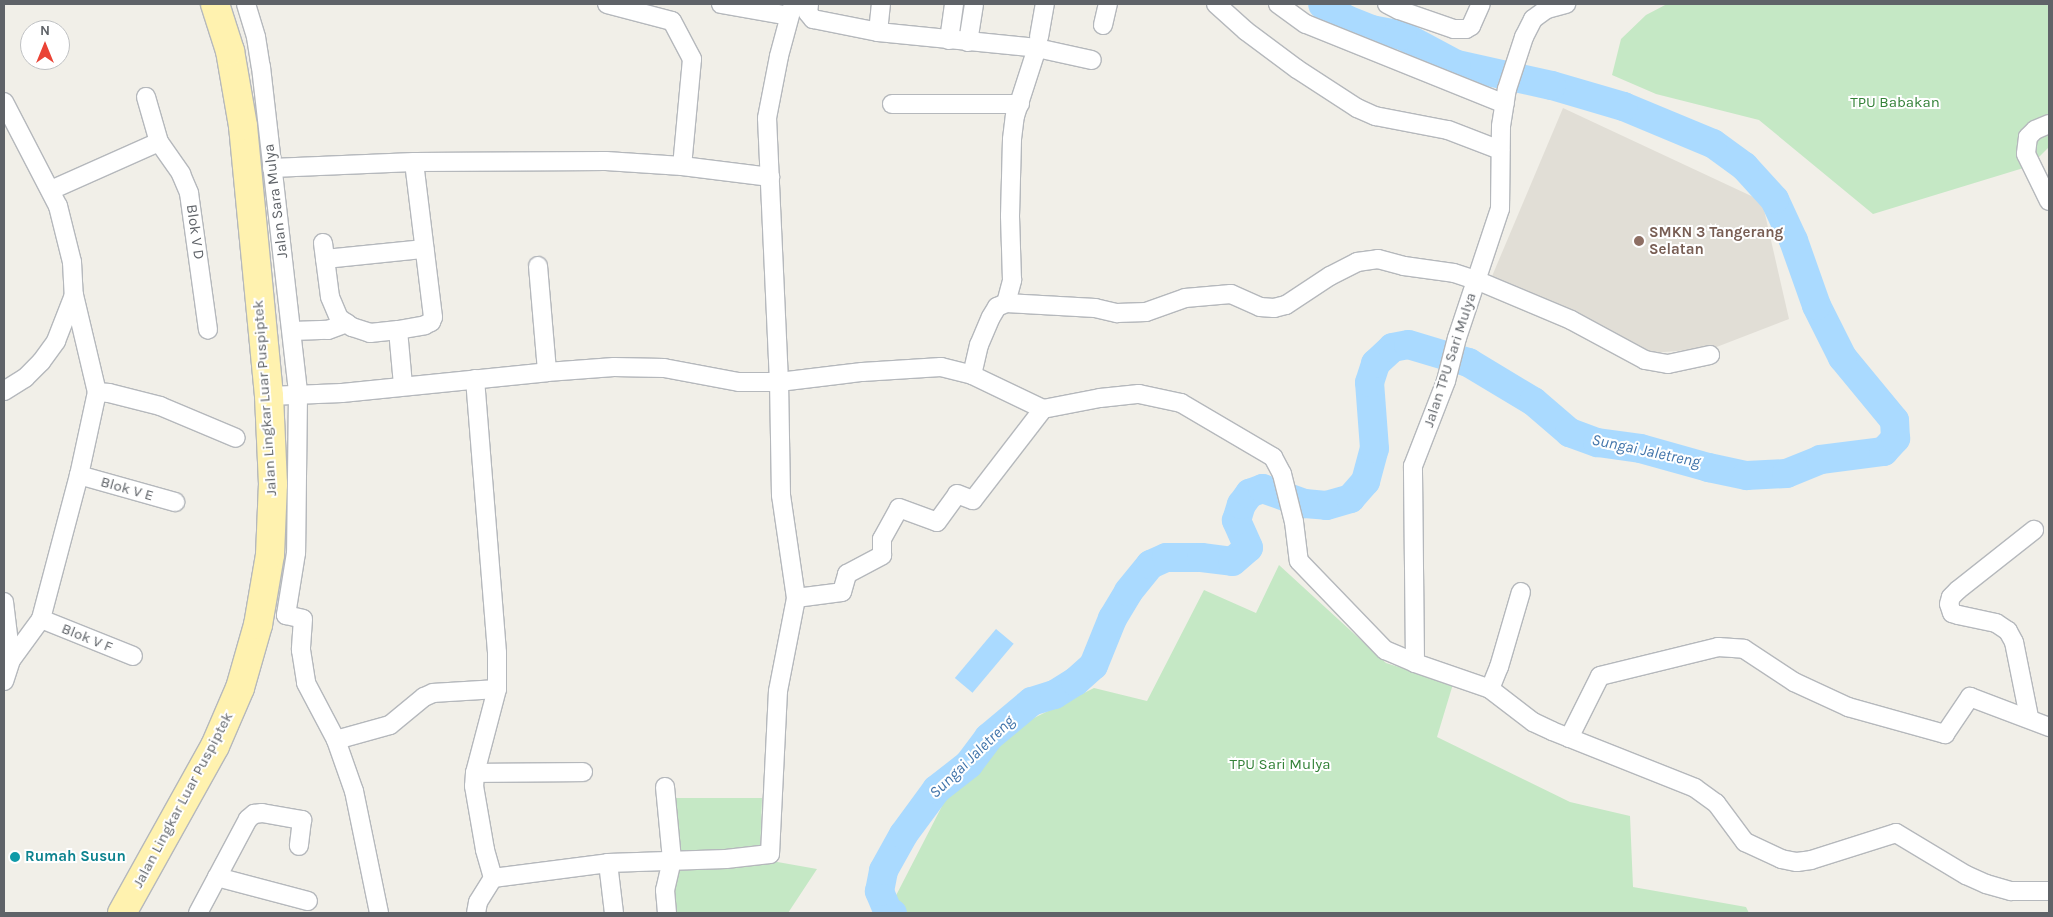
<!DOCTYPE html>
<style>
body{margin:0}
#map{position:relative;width:2053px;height:917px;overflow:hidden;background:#f1efe8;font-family:Karla,sans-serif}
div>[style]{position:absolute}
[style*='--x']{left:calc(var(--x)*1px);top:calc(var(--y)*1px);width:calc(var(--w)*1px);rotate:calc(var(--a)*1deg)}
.education>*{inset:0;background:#e1ded6}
.green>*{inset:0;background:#c5e8c5}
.water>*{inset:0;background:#aadaff;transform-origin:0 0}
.river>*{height:29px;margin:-14.5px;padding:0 14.5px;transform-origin:14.5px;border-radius:14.5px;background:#aadaff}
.roads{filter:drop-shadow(1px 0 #b5b8bc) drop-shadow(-1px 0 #b5b8bc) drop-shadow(0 1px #b5b8bc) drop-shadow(0 -1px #b5b8bc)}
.minor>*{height:18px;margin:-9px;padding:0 9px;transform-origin:9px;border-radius:9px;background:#fff}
.primary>*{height:28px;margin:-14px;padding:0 14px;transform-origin:14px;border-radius:14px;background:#fff2af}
.dots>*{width:14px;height:14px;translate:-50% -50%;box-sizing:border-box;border:2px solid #fff;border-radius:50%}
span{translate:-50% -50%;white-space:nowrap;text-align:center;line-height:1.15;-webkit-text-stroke:4px #fff;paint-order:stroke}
.park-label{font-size:15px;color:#348238}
.street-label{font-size:15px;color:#5f6368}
.education-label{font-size:15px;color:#785e54;font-weight:700}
.left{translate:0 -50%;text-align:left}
.culture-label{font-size:15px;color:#0d838f;font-weight:700}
.water-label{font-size:16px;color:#4174aa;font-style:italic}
.frame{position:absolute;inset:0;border:5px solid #5f6368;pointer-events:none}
.north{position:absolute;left:20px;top:20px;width:50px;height:50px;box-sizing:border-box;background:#fff;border:1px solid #bfc1c3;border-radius:50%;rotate:0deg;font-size:14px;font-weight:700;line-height:20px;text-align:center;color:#5f6368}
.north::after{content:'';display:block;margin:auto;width:18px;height:22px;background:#ea4335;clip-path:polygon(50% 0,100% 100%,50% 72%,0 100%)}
</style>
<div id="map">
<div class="education">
<i style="clip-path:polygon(1563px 108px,1762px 201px,1789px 319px,1714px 348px,1652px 353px,1490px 281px)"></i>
</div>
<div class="green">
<i style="clip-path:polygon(1667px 4px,2049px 4px,2049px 147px,2030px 166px,1873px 214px,1759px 120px,1656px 94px,1612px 75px,1621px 39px,1646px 15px)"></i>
<i style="clip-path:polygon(1279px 565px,1386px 663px,1453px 684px,1437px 737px,1570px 802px,1630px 816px,1633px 887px,1746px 907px,1749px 913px,887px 913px,958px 775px,1014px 728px,1094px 688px,1147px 701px,1204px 590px,1256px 613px)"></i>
<i style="clip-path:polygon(661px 798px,762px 798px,760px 859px,817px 869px,788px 913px,672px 913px)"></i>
</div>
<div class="water">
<i style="left:996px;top:629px;width:23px;height:64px;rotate:40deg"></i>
</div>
<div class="river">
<i style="--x:892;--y:913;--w:6;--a:-149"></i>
<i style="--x:887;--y:910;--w:21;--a:-113"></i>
<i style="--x:879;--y:891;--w:21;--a:-79"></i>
<i style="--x:883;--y:870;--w:41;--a:-60.9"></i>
<i style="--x:903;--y:834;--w:56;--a:-53.7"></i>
<i style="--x:936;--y:789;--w:41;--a:-38"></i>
<i style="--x:968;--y:764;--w:34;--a:-53"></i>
<i style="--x:988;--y:737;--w:56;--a:-39.9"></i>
<i style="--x:1031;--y:701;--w:24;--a:-17"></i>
<i style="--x:1054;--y:694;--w:25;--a:-32"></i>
<i style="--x:1075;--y:681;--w:24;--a:-42"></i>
<i style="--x:1093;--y:665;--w:51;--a:-68"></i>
<i style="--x:1112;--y:618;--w:31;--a:-59"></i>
<i style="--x:1128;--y:591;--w:35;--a:-51"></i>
<i style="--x:1150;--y:564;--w:17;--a:-24"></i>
<i style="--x:1166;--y:557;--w:35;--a:0"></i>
<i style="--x:1201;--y:557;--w:31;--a:7"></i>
<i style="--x:1232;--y:561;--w:21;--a:-41"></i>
<i style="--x:1248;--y:547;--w:30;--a:-114"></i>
<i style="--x:1236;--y:520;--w:17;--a:-73"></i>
<i style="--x:1241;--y:504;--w:14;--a:-54"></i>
<i style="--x:1249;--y:493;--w:14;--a:-21"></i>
<i style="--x:1262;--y:488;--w:45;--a:19.7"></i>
<i style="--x:1304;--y:503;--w:22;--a:5"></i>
<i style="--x:1326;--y:505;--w:25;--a:-16"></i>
<i style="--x:1350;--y:498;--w:23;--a:-49"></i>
<i style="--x:1365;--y:481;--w:34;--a:-75"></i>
<i style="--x:1374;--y:448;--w:66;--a:-94.3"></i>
<i style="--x:1369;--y:382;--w:20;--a:-72"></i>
<i style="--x:1375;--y:363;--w:23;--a:-43"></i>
<i style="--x:1392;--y:347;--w:16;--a:-11"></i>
<i style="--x:1408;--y:344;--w:63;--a:16.7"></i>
<i style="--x:1468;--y:362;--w:76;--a:31"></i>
<i style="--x:1533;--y:401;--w:48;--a:40.7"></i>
<i style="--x:1569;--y:432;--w:30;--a:20"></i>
<i style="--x:1597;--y:442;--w:43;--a:7.9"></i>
<i style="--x:1640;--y:448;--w:71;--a:15.6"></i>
<i style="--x:1708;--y:467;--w:39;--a:12"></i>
<i style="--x:1746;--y:475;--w:40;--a:-2.9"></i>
<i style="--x:1786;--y:473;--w:37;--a:-22"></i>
<i style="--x:1820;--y:459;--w:64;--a:-7.2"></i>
<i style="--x:1883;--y:451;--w:18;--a:-47"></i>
<i style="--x:1895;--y:438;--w:18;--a:-93"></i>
<i style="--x:1894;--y:420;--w:82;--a:-129.5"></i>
<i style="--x:1842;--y:357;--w:58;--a:-116.6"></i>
<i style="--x:1816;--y:305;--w:69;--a:-109.5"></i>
<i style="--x:1793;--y:240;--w:45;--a:-114.9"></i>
<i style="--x:1774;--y:199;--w:45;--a:-132.3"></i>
<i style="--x:1744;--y:166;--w:39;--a:-144"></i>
<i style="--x:1712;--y:143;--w:96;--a:-157.4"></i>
<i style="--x:1623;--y:106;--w:75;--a:-163.7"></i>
<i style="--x:1551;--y:85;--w:97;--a:-167.5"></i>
<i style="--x:1456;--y:64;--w:61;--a:-151.8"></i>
<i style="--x:1402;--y:35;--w:32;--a:-169"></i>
<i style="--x:1371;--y:29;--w:27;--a:-158"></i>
<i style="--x:1346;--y:19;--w:28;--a:-148"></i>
</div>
<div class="roads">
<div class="minor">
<i style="--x:246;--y:4;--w:34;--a:73"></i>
<i style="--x:256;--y:37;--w:30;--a:81"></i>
<i style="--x:261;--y:67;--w:329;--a:83.5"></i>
<i style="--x:298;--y:394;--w:159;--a:90.7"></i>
<i style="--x:296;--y:553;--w:63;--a:99.2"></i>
<i style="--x:286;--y:615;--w:17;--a:13"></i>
<i style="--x:303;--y:619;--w:31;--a:94"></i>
<i style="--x:301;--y:650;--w:33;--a:81"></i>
<i style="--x:306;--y:683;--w:64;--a:62.2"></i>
<i style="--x:336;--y:740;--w:54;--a:70.6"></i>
<i style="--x:354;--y:791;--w:125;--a:78.4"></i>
<i style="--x:607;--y:4;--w:67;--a:14.7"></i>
<i style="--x:672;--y:21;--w:43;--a:62.2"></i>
<i style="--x:692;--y:59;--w:107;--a:95.3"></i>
<i style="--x:721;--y:4;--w:69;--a:10"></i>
<i style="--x:809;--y:4;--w:9;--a:96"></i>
<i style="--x:808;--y:13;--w:8;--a:50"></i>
<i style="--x:813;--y:19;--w:66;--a:11.3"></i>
<i style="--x:878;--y:32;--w:160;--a:5.7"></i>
<i style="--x:1037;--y:48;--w:56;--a:12.3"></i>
<i style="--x:1216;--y:4;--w:40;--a:42"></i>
<i style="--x:1246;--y:31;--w:64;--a:36.7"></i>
<i style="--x:1297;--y:69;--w:72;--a:33"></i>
<i style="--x:1357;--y:108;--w:20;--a:24"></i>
<i style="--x:1375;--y:116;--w:74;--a:10.9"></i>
<i style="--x:1448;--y:130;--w:56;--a:21"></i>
<i style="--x:1278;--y:4;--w:34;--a:36"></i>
<i style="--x:1306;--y:24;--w:214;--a:21.9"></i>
<i style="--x:1387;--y:4;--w:13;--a:27"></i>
<i style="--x:1399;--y:10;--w:58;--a:19.1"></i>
<i style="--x:1454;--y:29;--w:12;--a:0"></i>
<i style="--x:1466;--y:29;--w:6;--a:-31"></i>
<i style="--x:1471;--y:26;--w:24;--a:-66"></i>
<i style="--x:1103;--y:25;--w:22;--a:-77"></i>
<i style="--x:878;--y:32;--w:28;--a:-84"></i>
<i style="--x:1039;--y:37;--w:34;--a:-80"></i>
<i style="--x:949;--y:40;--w:36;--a:-82"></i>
<i style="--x:968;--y:42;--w:38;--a:-81"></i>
<i style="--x:146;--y:97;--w:47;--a:73.9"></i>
<i style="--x:159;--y:142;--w:39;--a:55"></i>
<i style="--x:181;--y:174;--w:21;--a:67"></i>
<i style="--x:189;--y:193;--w:138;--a:82.1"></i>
<i style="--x:4;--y:102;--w:117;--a:62.6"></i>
<i style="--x:58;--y:206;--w:58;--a:76"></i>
<i style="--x:72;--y:262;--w:33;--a:87"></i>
<i style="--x:74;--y:295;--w:100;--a:76.7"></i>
<i style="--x:97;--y:392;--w:85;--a:102.2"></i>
<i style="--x:79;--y:475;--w:149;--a:104.8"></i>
<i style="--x:41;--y:619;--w:51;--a:126.2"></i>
<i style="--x:11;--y:660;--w:22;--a:108"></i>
<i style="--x:892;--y:104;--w:128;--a:0"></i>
<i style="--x:2049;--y:124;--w:15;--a:157"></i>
<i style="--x:2035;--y:130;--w:10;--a:135"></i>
<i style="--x:2028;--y:137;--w:17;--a:97"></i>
<i style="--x:2026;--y:154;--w:52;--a:63.9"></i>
<i style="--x:272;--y:168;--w:142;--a:-2.4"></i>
<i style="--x:414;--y:162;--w:192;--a:-0.3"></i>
<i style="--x:606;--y:161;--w:76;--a:3.8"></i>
<i style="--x:682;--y:166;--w:89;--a:7.1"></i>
<i style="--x:51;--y:190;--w:118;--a:-24"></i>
<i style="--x:323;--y:243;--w:54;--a:82.6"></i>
<i style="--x:330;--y:297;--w:23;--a:67"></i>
<i style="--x:339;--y:318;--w:16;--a:35"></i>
<i style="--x:352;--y:327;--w:19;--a:18"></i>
<i style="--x:370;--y:333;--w:28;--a:-6"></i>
<i style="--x:325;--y:259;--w:100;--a:-5.8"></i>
<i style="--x:538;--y:266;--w:106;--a:85.1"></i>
<i style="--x:1006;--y:303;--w:24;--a:-75"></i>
<i style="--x:1012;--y:280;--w:64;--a:-91.8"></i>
<i style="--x:1010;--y:216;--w:77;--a:-88.5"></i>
<i style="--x:1012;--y:139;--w:23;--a:-83"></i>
<i style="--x:1015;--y:116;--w:71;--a:-72.1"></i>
<i style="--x:292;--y:331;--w:36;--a:-2"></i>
<i style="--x:328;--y:330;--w:20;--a:-20"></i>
<i style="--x:972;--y:375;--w:31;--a:-77"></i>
<i style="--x:979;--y:345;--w:30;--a:-67"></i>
<i style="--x:991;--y:317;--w:12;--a:-59"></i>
<i style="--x:997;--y:307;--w:10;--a:-24"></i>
<i style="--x:1006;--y:303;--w:89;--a:3.2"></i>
<i style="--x:1095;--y:308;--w:23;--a:13"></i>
<i style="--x:1117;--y:313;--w:29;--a:-2"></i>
<i style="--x:1146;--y:312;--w:41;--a:-19.7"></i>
<i style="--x:1185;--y:298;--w:46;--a:-5"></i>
<i style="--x:1231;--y:294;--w:32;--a:24"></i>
<i style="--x:1260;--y:307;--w:14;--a:4"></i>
<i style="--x:1274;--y:308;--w:12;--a:-14"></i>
<i style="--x:1286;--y:305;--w:53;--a:-33.4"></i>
<i style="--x:1330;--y:276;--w:30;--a:-27"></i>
<i style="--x:1357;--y:262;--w:21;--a:-8"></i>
<i style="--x:1378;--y:259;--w:27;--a:15"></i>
<i style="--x:1404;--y:266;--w:50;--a:8"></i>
<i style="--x:1454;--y:273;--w:23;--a:18"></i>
<i style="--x:1476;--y:280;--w:103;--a:22.8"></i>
<i style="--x:1571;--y:320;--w:84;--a:28.4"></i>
<i style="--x:1645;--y:360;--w:23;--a:10"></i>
<i style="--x:1668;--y:364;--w:43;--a:-12.1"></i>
<i style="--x:475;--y:379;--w:275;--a:85.4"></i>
<i style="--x:497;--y:653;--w:36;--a:90"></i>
<i style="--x:497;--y:689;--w:87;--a:104.7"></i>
<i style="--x:475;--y:773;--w:13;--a:94"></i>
<i style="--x:474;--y:786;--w:65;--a:80.2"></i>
<i style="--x:485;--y:850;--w:29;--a:74"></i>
<i style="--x:493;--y:878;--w:28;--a:122"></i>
<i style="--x:478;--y:902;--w:11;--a:100"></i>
<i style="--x:403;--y:385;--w:55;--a:-95.2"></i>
<i style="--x:398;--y:330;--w:27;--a:-10"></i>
<i style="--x:425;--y:325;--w:7;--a:-27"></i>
<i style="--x:431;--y:322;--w:5;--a:-68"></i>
<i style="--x:433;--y:317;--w:156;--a:-97"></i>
<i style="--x:4;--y:391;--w:25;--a:-32"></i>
<i style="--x:25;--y:378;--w:23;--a:-45"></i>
<i style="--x:41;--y:362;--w:26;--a:-54"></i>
<i style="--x:56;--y:341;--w:49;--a:-68.6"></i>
<i style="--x:97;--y:392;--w:12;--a:5"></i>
<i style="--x:109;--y:393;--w:53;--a:14.3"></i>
<i style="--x:160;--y:406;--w:82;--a:22.8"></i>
<i style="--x:269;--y:396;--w:73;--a:-2.4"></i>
<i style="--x:342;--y:393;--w:206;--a:-5.8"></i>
<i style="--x:547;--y:372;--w:67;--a:-4.3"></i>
<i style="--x:614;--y:367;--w:50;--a:1.1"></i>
<i style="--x:664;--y:368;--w:76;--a:10.6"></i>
<i style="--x:739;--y:382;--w:40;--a:0"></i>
<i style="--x:779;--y:382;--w:84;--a:-6.9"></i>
<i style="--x:862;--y:372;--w:79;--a:-3.6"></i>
<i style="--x:941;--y:367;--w:32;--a:14"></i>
<i style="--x:972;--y:375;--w:79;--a:25.6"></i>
<i style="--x:1043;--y:409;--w:58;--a:-10.9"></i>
<i style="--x:1100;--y:398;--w:39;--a:-6"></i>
<i style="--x:1139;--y:394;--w:43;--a:12.1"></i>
<i style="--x:1181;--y:403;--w:107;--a:30.4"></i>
<i style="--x:1273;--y:457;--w:19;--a:62"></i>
<i style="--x:1282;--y:474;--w:49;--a:76"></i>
<i style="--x:1294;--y:522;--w:39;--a:83"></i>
<i style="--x:1299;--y:561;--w:124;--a:46"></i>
<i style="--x:1385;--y:650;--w:33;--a:23"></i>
<i style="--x:1415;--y:663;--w:79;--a:19.1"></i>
<i style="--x:1490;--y:689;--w:54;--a:37.5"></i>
<i style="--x:1533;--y:722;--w:21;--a:25"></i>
<i style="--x:1552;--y:731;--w:154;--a:21.7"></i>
<i style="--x:1695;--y:788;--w:26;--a:36"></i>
<i style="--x:1716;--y:803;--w:49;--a:53.4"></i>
<i style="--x:1745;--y:842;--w:40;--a:25"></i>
<i style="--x:1781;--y:859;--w:16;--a:11"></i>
<i style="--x:1797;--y:862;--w:14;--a:-8"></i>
<i style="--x:1811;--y:860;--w:89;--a:-17.6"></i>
<i style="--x:1896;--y:833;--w:82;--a:31"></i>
<i style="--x:1966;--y:875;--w:22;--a:24"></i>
<i style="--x:1986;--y:884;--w:26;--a:16"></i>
<i style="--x:2011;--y:891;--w:38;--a:0"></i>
<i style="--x:79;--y:475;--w:100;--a:15.7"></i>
<i style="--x:796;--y:598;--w:46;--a:-7.4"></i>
<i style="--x:842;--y:592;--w:19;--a:-74"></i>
<i style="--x:847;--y:574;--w:40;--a:-28"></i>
<i style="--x:882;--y:555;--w:16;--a:-90"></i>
<i style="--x:882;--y:539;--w:35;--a:-61"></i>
<i style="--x:899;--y:508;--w:40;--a:20.2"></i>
<i style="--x:937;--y:522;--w:34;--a:-54"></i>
<i style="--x:957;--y:494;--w:17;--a:21"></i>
<i style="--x:973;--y:500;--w:115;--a:-52.4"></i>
<i style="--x:4;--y:602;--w:58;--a:83.1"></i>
<i style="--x:41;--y:619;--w:99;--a:21.9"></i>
<i style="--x:1415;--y:663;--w:197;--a:-90.6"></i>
<i style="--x:1413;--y:466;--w:91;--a:-68.8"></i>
<i style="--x:1446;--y:381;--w:44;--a:-75.7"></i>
<i style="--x:1457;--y:338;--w:136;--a:-71.6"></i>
<i style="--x:1500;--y:209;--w:83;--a:-89.3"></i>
<i style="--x:1501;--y:126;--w:37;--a:-81"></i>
<i style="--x:1507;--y:89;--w:55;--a:-71.9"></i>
<i style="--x:1524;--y:37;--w:20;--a:-63"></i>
<i style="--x:1533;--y:19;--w:17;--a:-36"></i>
<i style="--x:1547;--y:9;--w:20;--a:-15"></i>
<i style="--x:1490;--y:689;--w:24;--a:-68"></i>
<i style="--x:1499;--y:667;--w:78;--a:-73.7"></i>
<i style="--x:2029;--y:717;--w:76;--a:-101.3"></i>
<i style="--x:2014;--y:642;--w:13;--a:-119"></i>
<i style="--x:2008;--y:631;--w:14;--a:-146"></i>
<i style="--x:1996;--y:623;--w:39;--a:-168"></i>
<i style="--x:1958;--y:615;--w:6;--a:-162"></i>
<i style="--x:1952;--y:613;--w:9;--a:-108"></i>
<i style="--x:1949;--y:604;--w:7;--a:-74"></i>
<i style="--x:1951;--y:597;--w:10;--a:-45"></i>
<i style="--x:1958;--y:590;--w:97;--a:-38.3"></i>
<i style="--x:1569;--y:738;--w:69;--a:-63.4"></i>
<i style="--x:1600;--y:676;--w:122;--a:-13.8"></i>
<i style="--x:1718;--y:647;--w:26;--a:4"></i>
<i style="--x:1744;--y:649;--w:60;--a:33.4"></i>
<i style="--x:1794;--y:682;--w:60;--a:24.8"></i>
<i style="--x:1848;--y:707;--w:101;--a:15.6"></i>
<i style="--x:1945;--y:734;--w:45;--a:-56"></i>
<i style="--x:1970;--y:697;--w:85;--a:20.8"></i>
<i style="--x:336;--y:740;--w:56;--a:-15.5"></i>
<i style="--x:390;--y:725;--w:44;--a:-39.5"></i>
<i style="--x:424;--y:697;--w:10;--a:-24"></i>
<i style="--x:433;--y:693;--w:64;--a:-3.6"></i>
<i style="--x:475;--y:773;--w:108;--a:-0.5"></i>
<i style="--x:665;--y:787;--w:73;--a:84.5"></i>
<i style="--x:672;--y:860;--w:31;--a:103"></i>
<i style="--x:665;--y:890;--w:23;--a:85"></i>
<i style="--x:608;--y:863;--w:118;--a:-1.9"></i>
<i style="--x:726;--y:859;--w:44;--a:-6.5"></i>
<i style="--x:770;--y:854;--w:163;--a:-87.2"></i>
<i style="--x:778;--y:691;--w:95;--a:-79"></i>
<i style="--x:796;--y:598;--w:104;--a:-98.3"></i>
<i style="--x:781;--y:495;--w:113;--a:-91"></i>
<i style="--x:779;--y:382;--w:264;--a:-92.6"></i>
<i style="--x:767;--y:118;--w:63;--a:-79"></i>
<i style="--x:779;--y:56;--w:54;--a:-74.9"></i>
<i style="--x:217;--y:877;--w:94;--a:14.8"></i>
<i style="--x:493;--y:878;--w:116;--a:-7.4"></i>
<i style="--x:608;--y:863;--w:50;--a:83.2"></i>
<i style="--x:198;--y:913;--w:106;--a:-62"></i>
<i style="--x:248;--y:819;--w:8;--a:-40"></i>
<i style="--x:254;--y:814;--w:8;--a:-7"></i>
<i style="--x:262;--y:813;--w:41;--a:9.9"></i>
<i style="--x:302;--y:820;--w:26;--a:97"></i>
</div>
<div class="primary">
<i style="--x:122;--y:913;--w:191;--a:-60.9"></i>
<i style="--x:215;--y:746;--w:63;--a:-66.7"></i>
<i style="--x:240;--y:688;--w:66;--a:-74.1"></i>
<i style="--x:258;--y:625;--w:71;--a:-80.3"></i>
<i style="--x:270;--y:555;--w:71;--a:-87.6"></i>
<i style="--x:273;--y:484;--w:88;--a:-92.6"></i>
<i style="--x:269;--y:396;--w:271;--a:-95.5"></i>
<i style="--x:243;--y:126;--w:76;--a:-99.8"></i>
<i style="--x:230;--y:51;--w:49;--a:-107.7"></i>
</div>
</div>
<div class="dots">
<i style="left:1639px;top:241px;background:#8d6e63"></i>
<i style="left:15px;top:857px;background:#0f9aa8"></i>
</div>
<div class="park-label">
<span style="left:1895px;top:103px">TPU Babakan</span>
<span style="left:1280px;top:765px">TPU Sari Mulya</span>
</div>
<div class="street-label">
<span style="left:276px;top:201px;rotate:-97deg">Jalan Sara Mulya</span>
<span style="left:195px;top:232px;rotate:82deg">Blok V D</span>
<span style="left:1450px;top:360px;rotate:-72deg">Jalan TPU Sari Mulya</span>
<span style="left:265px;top:398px;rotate:-94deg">Jalan Lingkar Luar Puspiptek</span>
<span style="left:127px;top:489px;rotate:16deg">Blok V E</span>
<span style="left:87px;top:638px;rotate:22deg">Blok V F</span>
<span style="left:183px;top:800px;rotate:-62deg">Jalan Lingkar Luar Puspiptek</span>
</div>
<div class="education-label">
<span class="left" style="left:1649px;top:241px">SMKN 3 Tangerang<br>Selatan</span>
</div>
<div class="culture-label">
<span class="left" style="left:25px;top:857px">Rumah Susun</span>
</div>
<div class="water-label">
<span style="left:1646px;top:451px;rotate:12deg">Sungai Jaletreng</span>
<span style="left:972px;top:757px;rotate:-44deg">Sungai Jaletreng</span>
</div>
<div class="frame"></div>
<div class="north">N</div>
</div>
